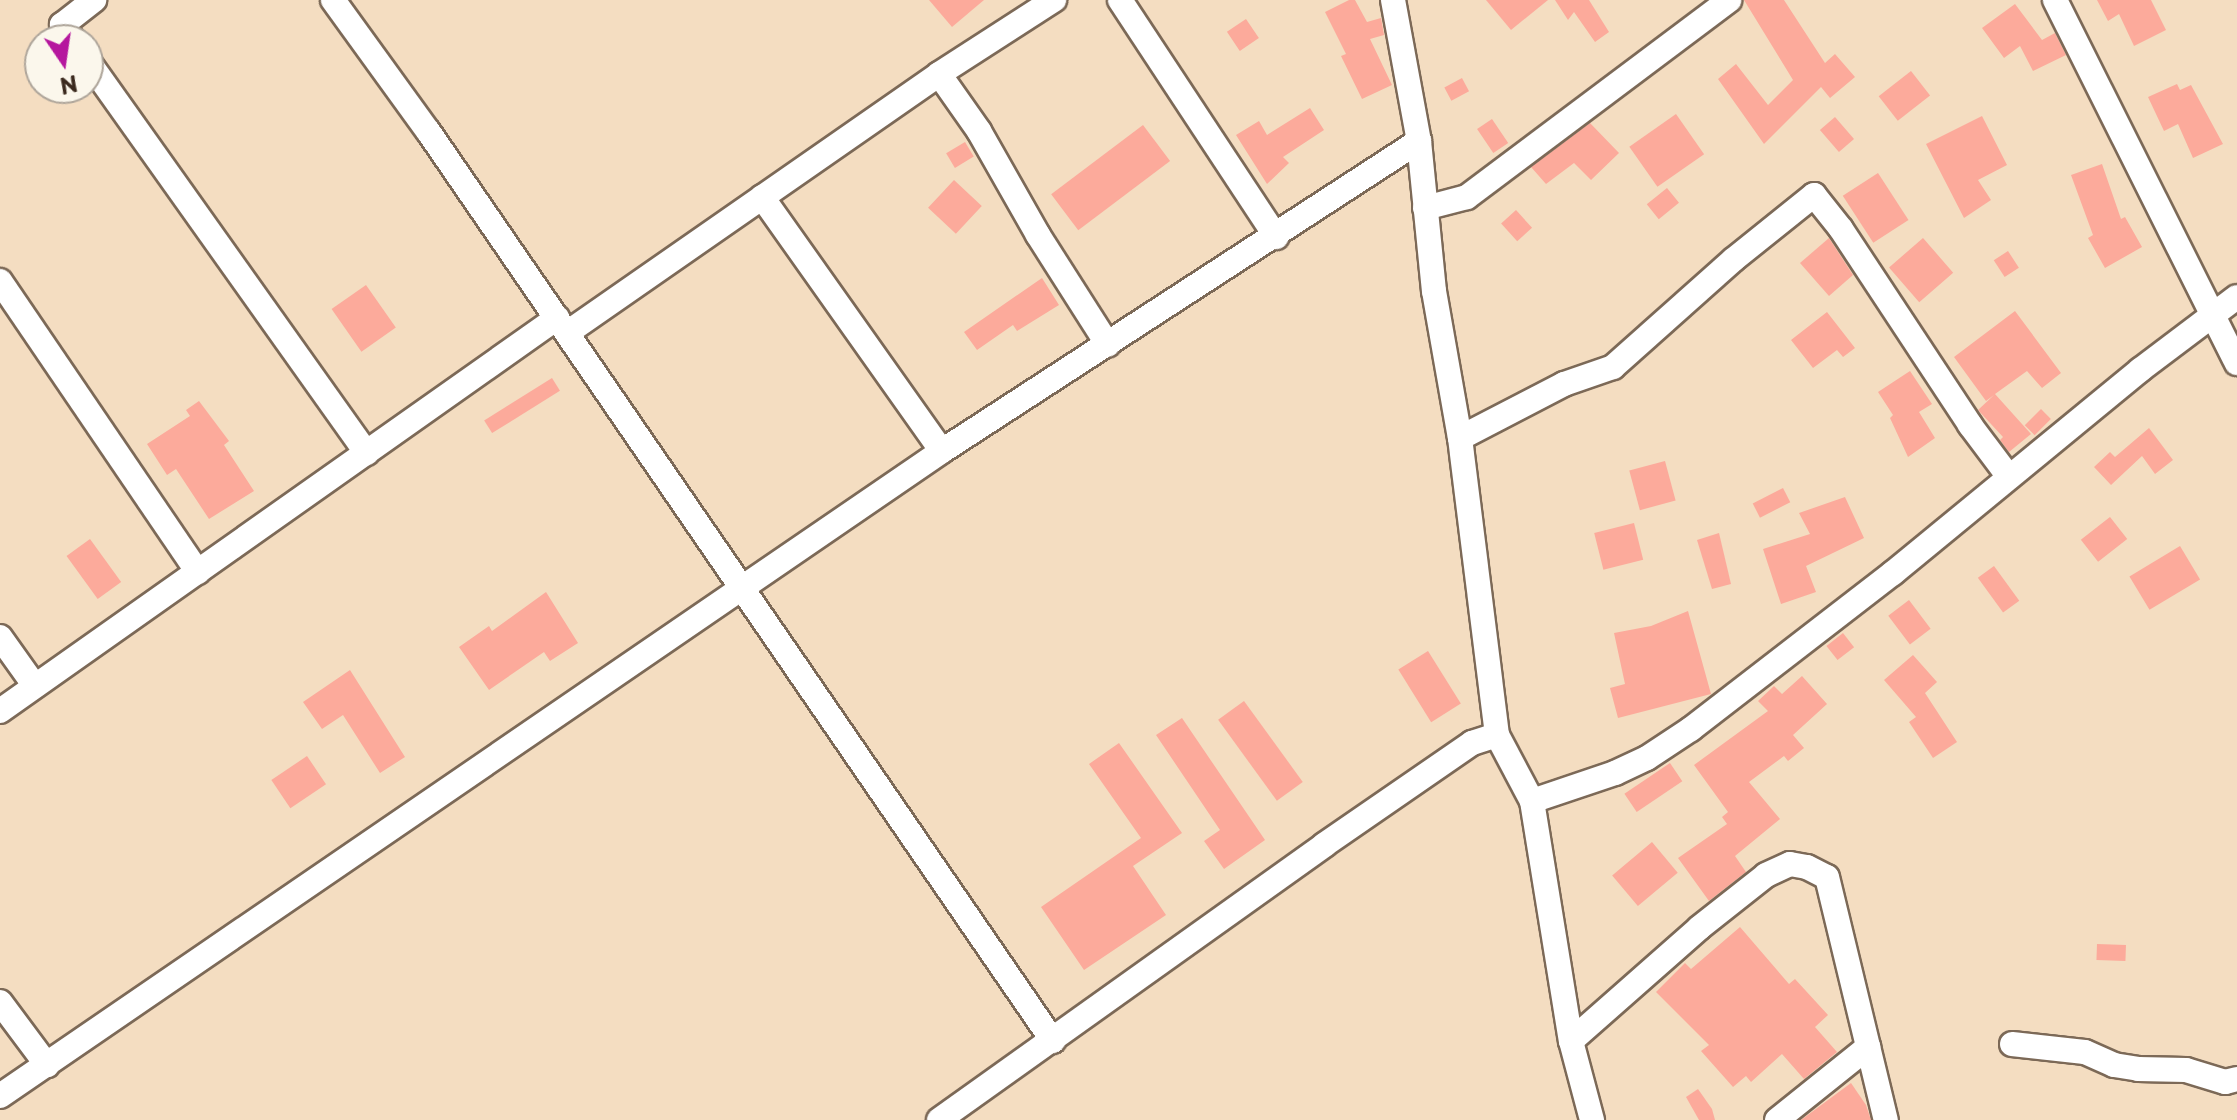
<!DOCTYPE html>
<style>
body{margin:0}
#map{position:relative;width:2237px;height:1120px;overflow:hidden;background:#f4ddc1;font-family:"Playpen Sans",sans-serif}
div>[style]{position:absolute}
[style*='--x']{left:calc(var(--x)*1px);top:calc(var(--y)*1px);width:calc(var(--w)*1px);rotate:calc(var(--a)*1deg)}
.building>*{inset:0;background:#fcaa9b;transform-origin:0 0}
.roads{filter:drop-shadow(2px 0 #7c6957) drop-shadow(-2px 0 #7c6957) drop-shadow(0 2px #7c6957) drop-shadow(0 -2px #7c6957)}
.minor>*{height:24px;margin:-12px;padding:0 12px;transform-origin:12px;border-radius:12px;background:#fff}
span{translate:-50% -50%;white-space:nowrap;text-align:center;line-height:1.15;-webkit-text-stroke:6px #fbf7ec;paint-order:stroke}
.north{position:absolute;left:24px;top:24px;width:80px;height:80px;box-sizing:border-box;background:#fbf7ec;border:2px solid #aea59a;border-radius:50%;rotate:167deg;font-size:22px;font-weight:700;line-height:32px;text-align:center;color:#3b2a1e}
.north::after{content:'';display:block;margin:auto;width:28px;height:36px;background:#b5179e;clip-path:polygon(50% 0,100% 100%,50% 72%,0 100%)}
</style>
<div id="map">
<div class="building">
<i style="clip-path:polygon(929px 0,984px 0,952px 27px)"></i>
<i style="clip-path:polygon(1349px 0,1355px 0,1367px 22px,1381px 18px,1384px 35px,1370px 39px,1392px 85px,1362px 99px,1341px 56px,1346px 54px,1325px 12px)"></i>
<i style="clip-path:polygon(1486px 0,1548px 0,1511px 30px)"></i>
<i style="clip-path:polygon(1555px 0,1589px 0,1609px 32px,1595px 42px,1574px 12px,1568px 20px)"></i>
<i style="clip-path:polygon(1744px 0,1784px 0,1825px 63px,1835px 54px,1855px 77px,1830px 98px,1821px 87px,1764px 144px,1718px 79px,1736px 64px,1768px 105px,1793px 80px)"></i>
<i style="clip-path:polygon(2097px 0,2151px 0,2166px 30px,2134px 46px,2119px 14px,2108px 21px)"></i>
<i style="clip-path:polygon(2015px 4px,2042px 40px,2055px 33px,2066px 55px,2033px 71px,2020px 46px,2004px 58px,1982px 28px)"></i>
<i style="left:1246px;top:19px;width:23px;height:23px;rotate:56deg"></i>
<i style="left:1911px;top:71px;width:31px;height:41px;rotate:52deg"></i>
<i style="left:1462px;top:78px;width:15px;height:20px;rotate:62deg"></i>
<i style="clip-path:polygon(2177px 84px,2180px 90px,2191px 85px,2223px 144px,2193px 158px,2178px 124px,2164px 131px,2148px 97px)"></i>
<i style="clip-path:polygon(1310px 108px,1324px 130px,1283px 157px,1289px 163px,1267px 184px,1236px 135px,1259px 121px,1267px 135px)"></i>
<i style="left:1676px;top:114px;width:49px;height:57px;rotate:55deg"></i>
<i style="clip-path:polygon(1982px 116px,2007px 165px,1978px 180px,1991px 200px,1964px 218px,1926px 144px)"></i>
<i style="left:1835px;top:117px;width:29px;height:20px;rotate:49deg"></i>
<i style="left:1492px;top:119px;width:29px;height:18px;rotate:56deg"></i>
<i style="clip-path:polygon(1590px 123px,1619px 153px,1591px 180px,1574px 163px,1546px 184px,1531px 167px)"></i>
<i style="left:1143px;top:125px;width:45px;height:115px;rotate:53deg"></i>
<i style="left:965px;top:142px;width:17px;height:22px;rotate:59deg"></i>
<i style="clip-path:polygon(2102px 164px,2121px 219px,2125px 217px,2142px 247px,2105px 268px,2088px 238px,2093px 235px,2071px 175px)"></i>
<i style="left:1878px;top:173px;width:56px;height:42px;rotate:57deg"></i>
<i style="left:954px;top:180px;width:38px;height:38px;rotate:43deg"></i>
<i style="left:1667px;top:188px;width:19px;height:26px;rotate:51deg"></i>
<i style="left:1516px;top:210px;width:24px;height:20px;rotate:48deg"></i>
<i style="clip-path:polygon(1829px 238px,1853px 275px,1829px 296px,1800px 263px)"></i>
<i style="left:1923px;top:238px;width:46px;height:45px;rotate:49deg"></i>
<i style="left:2008px;top:251px;width:20px;height:17px;rotate:57deg"></i>
<i style="clip-path:polygon(1042px 278px,1059px 305px,1017px 331px,1013px 325px,977px 350px,964px 332px)"></i>
<i style="left:366px;top:285px;width:52px;height:42px;rotate:55deg"></i>
<i style="clip-path:polygon(2015px 311px,2061px 373px,2042px 388px,2027px 371px,1995px 394px,2031px 434px,2009px 452px,2000px 440px,2003px 437px,1978px 410px,1994px 395px,1986px 401px,1954px 357px)"></i>
<i style="clip-path:polygon(1827px 312px,1855px 348px,1843px 357px,1837px 350px,1813px 368px,1791px 340px)"></i>
<i style="clip-path:polygon(1910px 371px,1932px 404px,1919px 412px,1935px 438px,1908px 457px,1890px 418px,1893px 415px,1878px 392px)"></i>
<i style="left:552px;top:378px;width:15px;height:80px;rotate:58deg"></i>
<i style="clip-path:polygon(199px 401px,229px 441px,224px 445px,254px 491px,209px 519px,176px 469px,167px 475px,147px 444px,190px 416px,186px 410px)"></i>
<i style="left:2041px;top:409px;width:14px;height:23px;rotate:45deg"></i>
<i style="clip-path:polygon(2149px 428px,2173px 460px,2155px 474px,2142px 456px,2111px 485px,2094px 467px,2110px 452px,2115px 457px)"></i>
<i style="left:1665px;top:461px;width:41px;height:37px;rotate:75deg"></i>
<i style="left:1783px;top:488px;width:16px;height:34px;rotate:63deg"></i>
<i style="clip-path:polygon(1845px 497px,1864px 538px,1806px 566px,1816px 592px,1781px 604px,1763px 549px,1810px 534px,1799px 513px)"></i>
<i style="left:2110px;top:517px;width:28px;height:37px;rotate:52deg"></i>
<i style="left:1634px;top:523px;width:38px;height:41px;rotate:76deg"></i>
<i style="clip-path:polygon(1719px 533px,1731px 584px,1712px 589px,1697px 540px)"></i>
<i style="left:90px;top:539px;width:53px;height:29px;rotate:54deg"></i>
<i style="left:2180px;top:546px;width:39px;height:59px;rotate:59deg"></i>
<i style="left:1994px;top:566px;width:43px;height:20px;rotate:54deg"></i>
<i style="clip-path:polygon(546px 592px,578px 643px,550px 661px,544px 652px,489px 690px,459px 647px,489px 626px,492px 631px)"></i>
<i style="left:1909px;top:600px;width:36px;height:26px;rotate:53deg"></i>
<i style="clip-path:polygon(1688px 611px,1711px 694px,1618px 718px,1610px 688px,1625px 684px,1614px 633px,1651px 626px)"></i>
<i style="left:1843px;top:633px;width:18px;height:21px;rotate:52deg"></i>
<i style="left:1428px;top:651px;width:62px;height:35px;rotate:58deg"></i>
<i style="clip-path:polygon(1913px 655px,1937px 682px,1925px 693px,1957px 742px,1933px 758px,1909px 722px,1916px 717px,1884px 680px)"></i>
<i style="clip-path:polygon(350px 670px,405px 757px,380px 773px,343px 715px,322px 729px,303px 702px)"></i>
<i style="clip-path:polygon(1802px 676px,1827px 704px,1793px 735px,1804px 748px,1788px 761px,1784px 756px,1749px 782px,1780px 819px,1735px 856px,1746px 872px,1709px 901px,1678px 858px,1727px 824px,1722px 817px,1728px 812px,1694px 765px,1768px 711px,1758px 701px,1774px 686px,1782px 694px)"></i>
<i style="left:1244px;top:701px;width:100px;height:32px;rotate:54deg"></i>
<i style="clip-path:polygon(1182px 718px,1265px 840px,1224px 869px,1204px 841px,1220px 830px,1156px 735px)"></i>
<i style="clip-path:polygon(1119px 743px,1182px 833px,1133px 866px,1166px 915px,1084px 970px,1041px 907px,1141px 838px,1089px 764px)"></i>
<i style="left:307px;top:756px;width:34px;height:43px;rotate:56deg"></i>
<i style="left:1670px;top:763px;width:22px;height:55px;rotate:56deg"></i>
<i style="left:1652px;top:842px;width:40px;height:52px;rotate:50deg"></i>
<i style="clip-path:polygon(1740px 927px,1789px 984px,1795px 979px,1828px 1015px,1815px 1027px,1837px 1052px,1804px 1079px,1782px 1054px,1751px 1082px,1746px 1076px,1733px 1087px,1701px 1051px,1709px 1045px,1656px 992px,1685px 963px,1691px 969px)"></i>
<i style="left:2097px;top:944px;width:29px;height:16px;rotate:2deg"></i>
<i style="clip-path:polygon(1851px 1083px,1866px 1105px,1871px 1120px,1801px 1120px)"></i>
<i style="clip-path:polygon(1698px 1089px,1712px 1109px,1715px 1120px,1699px 1120px,1686px 1097px)"></i>
</div>
<div class="roads">
<div class="minor">
<i style="--x:333;--y:0;--w:162;--a:54.1"></i>
<i style="--x:428;--y:131;--w:1104;--a:55.52"></i>
<i style="--x:1120;--y:0;--w:284;--a:56.6"></i>
<i style="--x:1393;--y:0;--w:143;--a:79.6"></i>
<i style="--x:1419;--y:141;--w:151;--a:84.3"></i>
<i style="--x:1434;--y:291;--w:149;--a:80"></i>
<i style="--x:1460;--y:438;--w:299;--a:82.9"></i>
<i style="--x:1497;--y:735;--w:75;--a:62.1"></i>
<i style="--x:1532;--y:801;--w:243;--a:80.8"></i>
<i style="--x:1571;--y:1041;--w:82;--a:75.1"></i>
<i style="--x:2055;--y:0;--w:406;--a:63.4"></i>
<i style="--x:73;--y:40;--w:19;--a:-126"></i>
<i style="--x:62;--y:25;--w:41;--a:-38"></i>
<i style="--x:88;--y:61;--w:481;--a:54.6"></i>
<i style="--x:939;--y:74;--w:70;--a:54.9"></i>
<i style="--x:979;--y:131;--w:120;--a:60.4"></i>
<i style="--x:1038;--y:235;--w:130;--a:57.5"></i>
<i style="--x:762;--y:197;--w:311;--a:54.7"></i>
<i style="--x:1425;--y:208;--w:43;--a:-14.7"></i>
<i style="--x:1467;--y:197;--w:328;--a:-36.9"></i>
<i style="--x:0;--y:281;--w:352;--a:55.8"></i>
<i style="--x:567;--y:333;--w:453;--a:-34.8"></i>
<i style="--x:939;--y:74;--w:137;--a:-32.8"></i>
<i style="--x:1460;--y:438;--w:117;--a:-27.4"></i>
<i style="--x:1564;--y:384;--w:52;--a:-19.1"></i>
<i style="--x:1613;--y:367;--w:161;--a:-41.7"></i>
<i style="--x:1733;--y:260;--w:104;--a:-38.7"></i>
<i style="--x:1814;--y:195;--w:43;--a:51.5"></i>
<i style="--x:1841;--y:229;--w:235;--a:56.6"></i>
<i style="--x:1970;--y:425;--w:65;--a:53.1"></i>
<i style="--x:0;--y:637;--w:60;--a:54.5"></i>
<i style="--x:0;--y:711;--w:682;--a:-35.21"></i>
<i style="--x:1532;--y:801;--w:88;--a:-18.6"></i>
<i style="--x:1615;--y:773;--w:35;--a:-25"></i>
<i style="--x:1647;--y:758;--w:53;--a:-33.4"></i>
<i style="--x:1691;--y:729;--w:255;--a:-37.7"></i>
<i style="--x:1893;--y:573;--w:320;--a:-39.4"></i>
<i style="--x:2140;--y:370;--w:121;--a:-37"></i>
<i style="--x:0;--y:1002;--w:79;--a:53.3"></i>
<i style="--x:1571;--y:1041;--w:171;--a:-41.4"></i>
<i style="--x:1699;--y:928;--w:85;--a:-38.3"></i>
<i style="--x:1766;--y:875;--w:26;--a:-25"></i>
<i style="--x:1790;--y:864;--w:17;--a:10"></i>
<i style="--x:1807;--y:867;--w:22;--a:27"></i>
<i style="--x:1827;--y:877;--w:250;--a:76.4"></i>
<i style="--x:2012;--y:1044;--w:73;--a:6.3"></i>
<i style="--x:2085;--y:1052;--w:32;--a:24"></i>
<i style="--x:2114;--y:1065;--w:24;--a:9"></i>
<i style="--x:2138;--y:1069;--w:48;--a:1.2"></i>
<i style="--x:2186;--y:1070;--w:41;--a:17.1"></i>
<i style="--x:2225;--y:1082;--w:12;--a:-14"></i>
<i style="--x:0;--y:1096;--w:1142;--a:-34.4"></i>
<i style="--x:942;--y:451;--w:569;--a:-33.02"></i>
<i style="--x:939;--y:1120;--w:473;--a:-35.5"></i>
<i style="--x:1324;--y:845;--w:180;--a:-34.6"></i>
<i style="--x:1472;--y:743;--w:26;--a:-18"></i>
<i style="--x:1777;--y:1120;--w:117;--a:-38.7"></i>
</div>
</div>
<div class="north">N</div>
</div>
